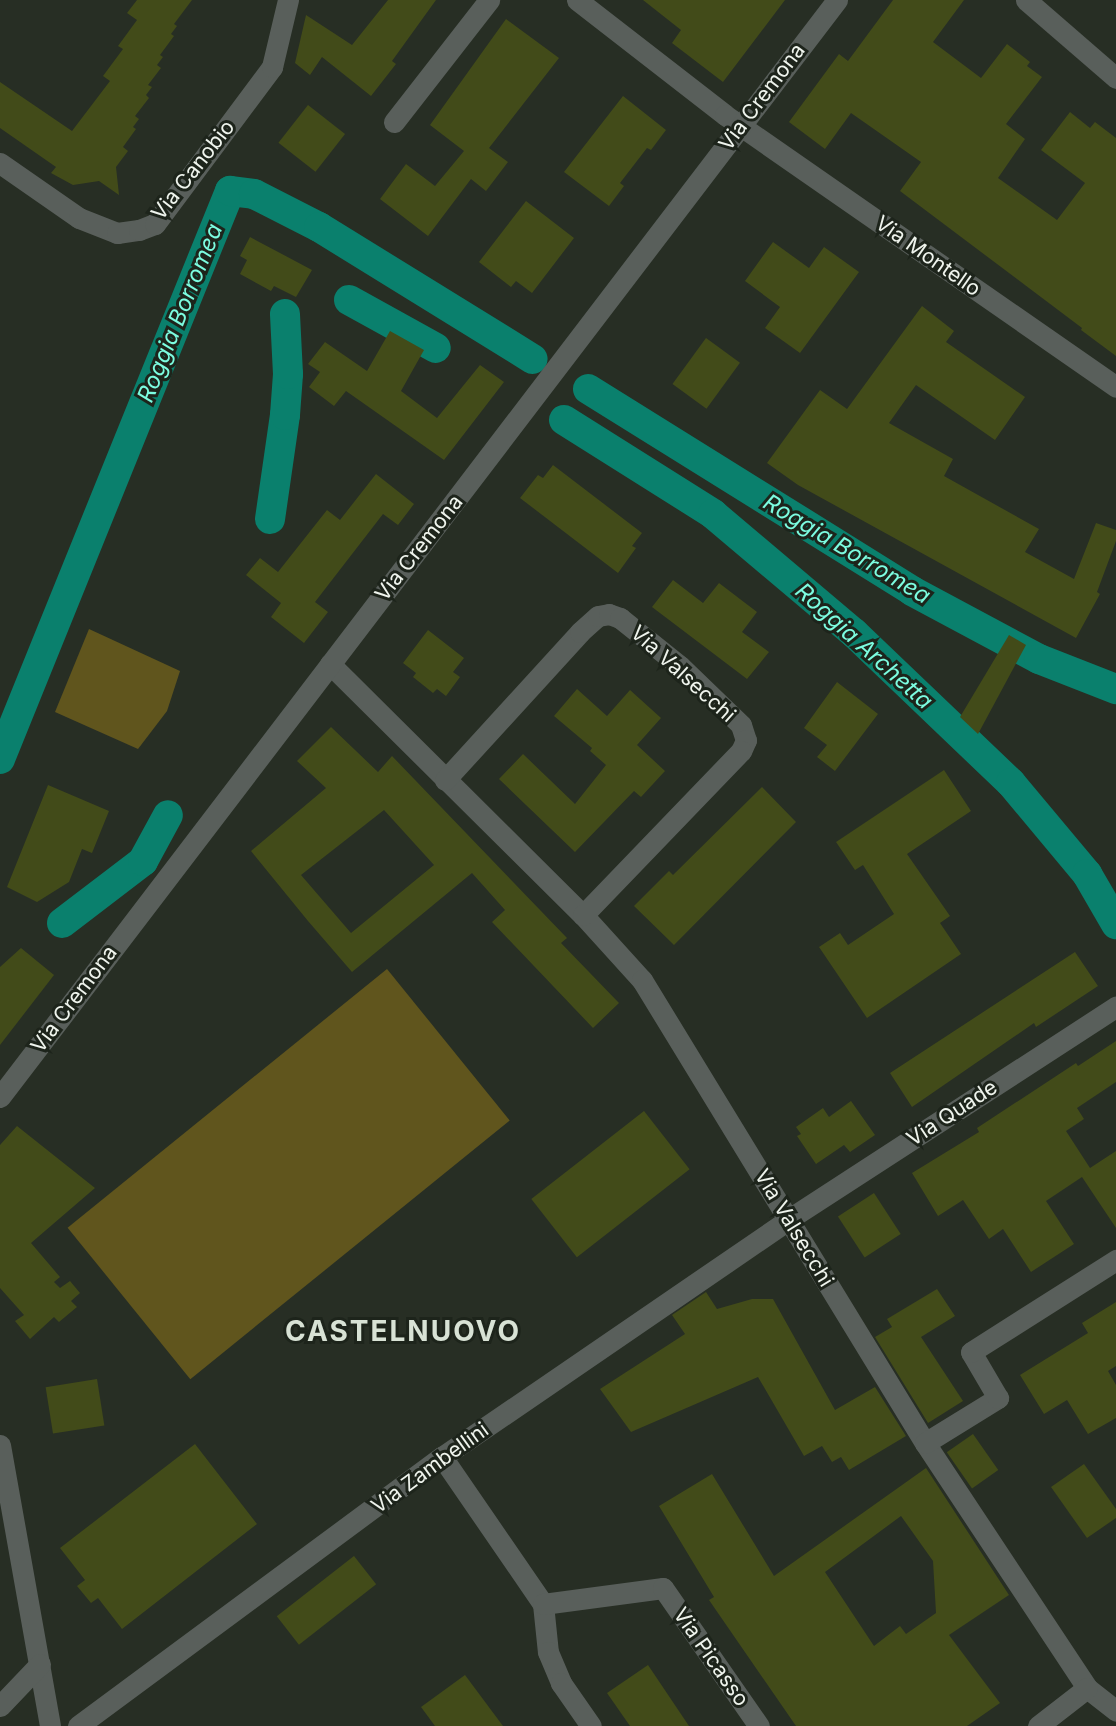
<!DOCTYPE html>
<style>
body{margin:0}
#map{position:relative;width:1116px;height:1726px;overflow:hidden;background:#272e24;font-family:Inter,sans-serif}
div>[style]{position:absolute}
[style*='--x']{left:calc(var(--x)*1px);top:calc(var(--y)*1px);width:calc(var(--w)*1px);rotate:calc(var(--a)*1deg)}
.green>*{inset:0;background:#60551d;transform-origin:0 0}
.canal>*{height:30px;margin:-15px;padding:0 15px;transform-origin:15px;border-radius:15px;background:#0a806d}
.building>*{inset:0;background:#424b19;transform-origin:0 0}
.minor>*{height:21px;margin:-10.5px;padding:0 10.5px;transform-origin:10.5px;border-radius:10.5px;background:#595f5b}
span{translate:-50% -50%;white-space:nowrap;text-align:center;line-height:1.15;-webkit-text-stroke:6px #1d241b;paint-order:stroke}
.street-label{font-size:21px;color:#eff4ed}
.water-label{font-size:23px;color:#7cfce0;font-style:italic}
.district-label{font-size:28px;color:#d8e2d5;font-weight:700;letter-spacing:2px}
</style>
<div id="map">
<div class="green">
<i style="clip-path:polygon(89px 629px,180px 671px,167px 711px,138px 749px,55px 712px)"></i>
<i style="left:387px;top:969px;width:195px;height:411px;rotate:51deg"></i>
</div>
<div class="canal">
<i style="--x:349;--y:300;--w:99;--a:28.9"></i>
<i style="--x:588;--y:389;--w:382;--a:31.9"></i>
<i style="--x:912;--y:591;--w:144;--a:28.2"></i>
<i style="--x:1039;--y:659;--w:83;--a:21.3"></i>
<i style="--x:564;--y:420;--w:176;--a:32.2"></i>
<i style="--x:713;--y:514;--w:185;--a:40.2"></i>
<i style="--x:854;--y:633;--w:217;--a:43.7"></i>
<i style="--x:1011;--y:783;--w:119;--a:50.1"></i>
<i style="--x:1087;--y:874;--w:58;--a:59.9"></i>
<i style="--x:270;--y:519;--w:105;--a:-81.8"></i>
<i style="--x:285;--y:415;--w:41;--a:-85.8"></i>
<i style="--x:288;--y:374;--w:60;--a:-92.9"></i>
<i style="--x:0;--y:759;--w:613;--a:-67.96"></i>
<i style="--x:230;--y:191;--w:24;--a:7"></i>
<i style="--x:254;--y:194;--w:73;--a:26.9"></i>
<i style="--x:319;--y:227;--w:251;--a:31.7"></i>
<i style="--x:62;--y:923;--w:102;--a:-37.4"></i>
<i style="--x:143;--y:861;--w:52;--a:-61.5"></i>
</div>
<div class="building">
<i style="clip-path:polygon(137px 0,192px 0,174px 24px,177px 26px,171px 34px,174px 36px,160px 55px,163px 57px,157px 65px,161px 68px,148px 85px,152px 87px,146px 95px,149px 98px,135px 116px,139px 119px,133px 127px,136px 129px,123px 147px,128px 151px,116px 167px,119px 195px,99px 181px,73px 185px,51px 173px,56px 167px,0 128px,0 82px,72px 131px,110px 81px,103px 76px,123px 49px,118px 46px,137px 20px,127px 13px)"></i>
<i style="clip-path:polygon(388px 0,436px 0,392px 61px,396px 64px,371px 96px,322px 57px,310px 75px,295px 63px,306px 15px,352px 45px)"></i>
<i style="clip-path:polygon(643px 0,785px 0,723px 82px,672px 43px,681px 30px)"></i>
<i style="clip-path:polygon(893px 0,964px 0,933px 42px,981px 78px,1007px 44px,1030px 62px,1027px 66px,1042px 77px,1006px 124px,1025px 139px,998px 178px,1057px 220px,1085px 183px,1041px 150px,1070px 112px,1090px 128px,1095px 122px,1116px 138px,1116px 356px,1081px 330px,1082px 328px,900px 191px,921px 162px,851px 113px,825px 149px,789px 122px,839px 54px,848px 61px)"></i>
<i style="clip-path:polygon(506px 19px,559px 58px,489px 148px,508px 162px,486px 191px,471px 179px,428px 236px,380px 199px,406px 164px,435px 186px,464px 151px,430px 125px)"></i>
<i style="clip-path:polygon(623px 96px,666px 130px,651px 150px,647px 148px,620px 183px,624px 186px,609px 206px,564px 172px)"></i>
<i style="left:308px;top:105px;width:47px;height:48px;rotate:38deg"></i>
<i style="clip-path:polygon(526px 201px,574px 238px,532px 293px,516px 281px,511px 287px,479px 262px)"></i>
<i style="clip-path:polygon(250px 237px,312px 270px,296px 297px,274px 286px,271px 291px,240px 274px,247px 260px,240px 256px)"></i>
<i style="clip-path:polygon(773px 242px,809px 268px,824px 247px,859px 272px,800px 353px,765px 328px,780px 307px,745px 281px)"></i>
<i style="clip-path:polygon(922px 306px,954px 331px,946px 342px,1025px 397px,995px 440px,916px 385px,889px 423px,953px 459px,944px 476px,1039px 529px,1025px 552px,1074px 579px,1096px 523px,1116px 530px,1116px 541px,1097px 592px,1100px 594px,1076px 638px,798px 485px,767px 463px,820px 390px,847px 409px)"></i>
<i style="clip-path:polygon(390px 331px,424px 350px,401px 391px,437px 418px,480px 365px,504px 382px,444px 460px,346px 391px,334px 406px,309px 387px,320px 372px,308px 364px,325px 342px,367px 371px)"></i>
<i style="left:706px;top:338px;width:42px;height:57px;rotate:36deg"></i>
<i style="clip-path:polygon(553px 465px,642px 533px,632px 546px,636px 548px,618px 573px,520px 498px,538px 475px,543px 478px)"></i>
<i style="clip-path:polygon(376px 474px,414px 504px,398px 525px,383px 514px,315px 602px,328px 612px,304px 643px,271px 617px,281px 603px,246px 575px,260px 558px,278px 572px,327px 510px,340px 520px)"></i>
<i style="clip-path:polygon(673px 580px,703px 603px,719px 583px,757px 612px,742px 632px,769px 652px,747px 679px,652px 607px)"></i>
<i style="clip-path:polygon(428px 630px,464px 658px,453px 672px,460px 677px,446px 696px,437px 689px,433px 693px,413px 677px,416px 673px,403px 663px)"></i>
<i style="clip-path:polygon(1009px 635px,1026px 645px,978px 734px,960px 717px)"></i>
<i style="clip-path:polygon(837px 682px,878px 714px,835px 771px,817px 757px,827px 745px,804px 728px)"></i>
<i style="clip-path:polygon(577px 689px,607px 716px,630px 690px,661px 718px,637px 745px,665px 771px,641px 797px,634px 791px,575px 852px,499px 779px,523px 754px,575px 804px,606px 765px,590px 751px,592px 748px,554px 716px)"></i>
<i style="clip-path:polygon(evenodd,331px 727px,378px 772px,392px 756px,567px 938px,561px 943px,619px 1003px,593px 1028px,492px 922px,505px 910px,472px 873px,352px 972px,308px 921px,251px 851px,326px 788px,297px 761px,331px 727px,384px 810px,434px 865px,351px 933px,301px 875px,384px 810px)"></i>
<i style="clip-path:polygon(944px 770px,971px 811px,907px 854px,950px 916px,940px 923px,961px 954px,867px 1018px,819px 947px,840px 933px,848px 945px,894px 914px,863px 865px,855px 870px,836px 842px)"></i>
<i style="clip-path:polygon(48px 785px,109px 811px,92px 853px,82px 849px,69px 882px,37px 902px,7px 887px)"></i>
<i style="clip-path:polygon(762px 787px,796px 822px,674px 945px,634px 906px,669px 871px,673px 875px)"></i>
<i style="clip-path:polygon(21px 948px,54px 975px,0 1045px,0 967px)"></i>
<i style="clip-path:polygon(1075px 952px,1098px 986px,1036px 1027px,1034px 1023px,912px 1107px,890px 1073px)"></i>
<i style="clip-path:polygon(1116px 1041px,1116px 1082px,1077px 1108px,1084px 1119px,1066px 1131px,1090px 1168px,1116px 1151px,1116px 1228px,1082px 1177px,1046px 1201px,1074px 1244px,1031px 1272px,1003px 1229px,989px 1239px,963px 1200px,938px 1216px,912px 1173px,979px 1132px,977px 1128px,1076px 1063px,1078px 1066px)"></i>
<i style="clip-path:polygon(851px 1101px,875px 1135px,850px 1152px,844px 1145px,816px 1164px,797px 1136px,801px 1134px,796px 1127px,823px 1108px,829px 1117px)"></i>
<i style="left:644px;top:1111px;width:74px;height:143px;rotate:52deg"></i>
<i style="clip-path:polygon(17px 1126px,95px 1188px,31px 1243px,60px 1277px,54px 1282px,60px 1288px,70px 1281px,80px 1293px,71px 1301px,77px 1307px,59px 1322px,54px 1317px,30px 1339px,15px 1321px,24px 1315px,0 1288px,0 1145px)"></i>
<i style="left:874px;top:1193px;width:49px;height:43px;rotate:57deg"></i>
<i style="clip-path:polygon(937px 1289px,955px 1316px,921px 1337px,963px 1401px,928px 1423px,875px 1337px,892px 1327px,887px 1319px)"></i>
<i style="clip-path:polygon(706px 1292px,717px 1309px,752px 1299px,773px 1299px,835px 1410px,875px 1387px,906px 1436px,849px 1470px,841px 1457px,832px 1462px,822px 1446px,804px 1456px,758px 1377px,631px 1432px,600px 1389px,685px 1334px,672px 1315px)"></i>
<i style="clip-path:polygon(1116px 1302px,1116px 1366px,1108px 1371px,1116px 1385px,1116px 1418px,1088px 1434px,1067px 1400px,1044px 1414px,1020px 1375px,1088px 1333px,1082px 1323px)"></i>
<i style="left:97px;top:1379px;width:47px;height:52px;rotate:81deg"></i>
<i style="left:973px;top:1434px;width:44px;height:32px;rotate:55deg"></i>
<i style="clip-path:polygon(195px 1444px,257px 1524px,122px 1629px,98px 1598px,91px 1603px,77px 1586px,85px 1580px,60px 1548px)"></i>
<i style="clip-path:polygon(1084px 1464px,1116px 1509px,1116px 1518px,1087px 1538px,1051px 1487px)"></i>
<i style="clip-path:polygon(evenodd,926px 1468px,1009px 1595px,949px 1635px,1000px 1703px,967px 1726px,796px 1726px,709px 1600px,714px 1597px,659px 1506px,712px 1474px,774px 1576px,926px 1468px,901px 1516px,933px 1561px,936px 1613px,906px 1634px,900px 1626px,874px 1646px,825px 1572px,901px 1516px)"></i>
<i style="left:354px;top:1556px;width:36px;height:98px;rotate:52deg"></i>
<i style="clip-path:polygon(648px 1665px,689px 1726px,630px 1726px,607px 1693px)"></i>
<i style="clip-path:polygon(465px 1675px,503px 1726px,435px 1726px,421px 1707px)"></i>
</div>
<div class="minor">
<i style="--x:577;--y:0;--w:187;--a:37.8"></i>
<i style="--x:725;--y:115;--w:476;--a:34.8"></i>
<i style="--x:1026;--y:0;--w:119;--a:40.9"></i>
<i style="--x:394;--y:122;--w:155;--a:-52.1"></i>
<i style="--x:0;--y:163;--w:96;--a:34.8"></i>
<i style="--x:79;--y:218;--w:41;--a:21.5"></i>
<i style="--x:117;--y:233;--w:22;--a:-8"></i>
<i style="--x:139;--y:230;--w:17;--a:-21"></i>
<i style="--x:155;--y:224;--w:196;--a:-53.3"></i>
<i style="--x:272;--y:67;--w:69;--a:-76.6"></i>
<i style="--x:330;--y:664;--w:356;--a:44.8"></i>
<i style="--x:583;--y:915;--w:88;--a:47.8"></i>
<i style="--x:642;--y:980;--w:543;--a:58.57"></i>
<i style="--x:925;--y:1443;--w:294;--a:56.5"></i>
<i style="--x:1087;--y:1688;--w:37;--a:38"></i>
<i style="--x:445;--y:780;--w:200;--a:-47.6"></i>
<i style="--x:580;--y:632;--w:24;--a:-42"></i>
<i style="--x:598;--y:616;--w:11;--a:-10"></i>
<i style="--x:609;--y:614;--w:12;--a:20"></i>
<i style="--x:620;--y:618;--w:77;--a:38.7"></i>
<i style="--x:680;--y:666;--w:85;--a:44"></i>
<i style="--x:741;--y:725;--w:16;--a:72"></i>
<i style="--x:746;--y:740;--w:12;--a:114"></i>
<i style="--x:741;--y:751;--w:228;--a:133.9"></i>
<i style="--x:0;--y:1097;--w:1380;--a:-52.66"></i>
<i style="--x:925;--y:1443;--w:86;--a:-31.7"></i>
<i style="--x:998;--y:1398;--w:53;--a:-120.4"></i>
<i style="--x:971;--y:1352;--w:172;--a:-32.4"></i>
<i style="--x:0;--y:1445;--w:285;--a:79.9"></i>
<i style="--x:442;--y:1457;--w:178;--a:55.5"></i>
<i style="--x:543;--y:1604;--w:48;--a:84.1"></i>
<i style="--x:548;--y:1652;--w:34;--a:67"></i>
<i style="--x:561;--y:1683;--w:52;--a:55.1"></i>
<i style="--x:543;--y:1604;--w:121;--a:-7.6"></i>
<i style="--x:663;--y:1588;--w:168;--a:55.2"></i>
<i style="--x:0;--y:1706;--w:58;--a:-46.4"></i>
<i style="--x:78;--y:1726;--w:453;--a:-36.5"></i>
<i style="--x:442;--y:1457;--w:421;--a:-34.4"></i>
<i style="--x:789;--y:1219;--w:390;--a:-33"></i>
<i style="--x:1038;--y:1726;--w:62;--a:-37.8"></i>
</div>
<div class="street-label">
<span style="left:762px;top:97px;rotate:-53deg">Via Cremona</span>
<span style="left:193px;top:170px;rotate:-52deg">Via Canobio</span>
<span style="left:928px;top:256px;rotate:35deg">Via Montello</span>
<span style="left:419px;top:548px;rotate:-52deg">Via Cremona</span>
<span style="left:683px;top:674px;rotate:42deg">Via Valsecchi</span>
<span style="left:74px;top:999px;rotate:-53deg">Via Cremona</span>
<span style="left:952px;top:1113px;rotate:-33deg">Via Quade</span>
<span style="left:794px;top:1228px;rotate:59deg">Via Valsecchi</span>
<span style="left:430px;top:1468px;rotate:-36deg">Via Zambellini</span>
<span style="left:711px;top:1657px;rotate:55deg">Via Picasso</span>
</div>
<div class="water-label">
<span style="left:180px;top:313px;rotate:-68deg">Roggia Borromea</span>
<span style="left:847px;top:549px;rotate:31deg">Roggia Borromea</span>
<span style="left:864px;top:646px;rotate:42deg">Roggia Archetta</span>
</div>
<div class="district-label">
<span style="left:403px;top:1331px">CASTELNUOVO</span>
</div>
</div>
